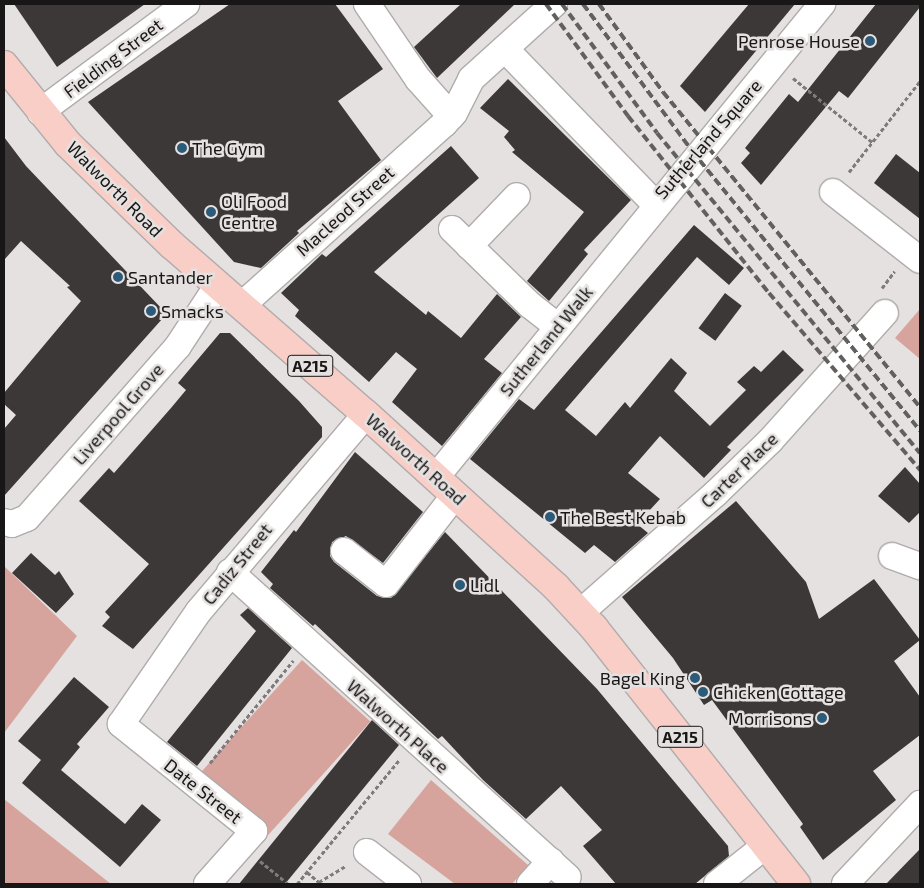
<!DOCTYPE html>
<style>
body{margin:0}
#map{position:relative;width:924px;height:888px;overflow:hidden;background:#e5e1e0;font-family:"Exo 2",sans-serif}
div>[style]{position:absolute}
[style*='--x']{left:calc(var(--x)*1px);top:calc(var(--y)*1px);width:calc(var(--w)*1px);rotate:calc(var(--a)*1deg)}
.green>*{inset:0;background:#d6a49c;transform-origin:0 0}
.building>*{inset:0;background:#3c3838;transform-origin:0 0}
.path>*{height:3px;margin-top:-1.5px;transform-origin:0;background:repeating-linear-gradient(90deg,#7e7b7b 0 4px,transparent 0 6.5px)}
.roads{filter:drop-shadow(1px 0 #b0acab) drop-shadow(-1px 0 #b0acab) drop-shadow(0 1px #b0acab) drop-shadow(0 -1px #b0acab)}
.minor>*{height:26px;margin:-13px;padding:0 13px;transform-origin:13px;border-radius:13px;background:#fff}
.major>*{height:28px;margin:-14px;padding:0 14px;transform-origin:14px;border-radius:14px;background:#f9cec7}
.rail>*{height:4px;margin-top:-2px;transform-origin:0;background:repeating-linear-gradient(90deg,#625f5f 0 8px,transparent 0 12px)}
.dots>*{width:14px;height:14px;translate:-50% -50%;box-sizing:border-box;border:2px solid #e5e1e0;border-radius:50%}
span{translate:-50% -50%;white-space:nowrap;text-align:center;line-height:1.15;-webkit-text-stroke:5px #e5e1e0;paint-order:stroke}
.shield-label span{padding:1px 4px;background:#e5e1e0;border:1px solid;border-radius:4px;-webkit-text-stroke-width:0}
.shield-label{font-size:16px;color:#181616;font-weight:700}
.poi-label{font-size:18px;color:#181616}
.right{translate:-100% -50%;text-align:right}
.left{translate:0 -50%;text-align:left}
.street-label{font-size:18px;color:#181616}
.frame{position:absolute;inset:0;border:5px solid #181616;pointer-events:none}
</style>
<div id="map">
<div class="green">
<i style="clip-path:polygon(920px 309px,920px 359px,895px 338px)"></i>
<i style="clip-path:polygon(4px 566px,77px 636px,4px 733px)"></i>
<i style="left:302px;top:660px;width:92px;height:153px;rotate:42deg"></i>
<i style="clip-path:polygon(431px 780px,528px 865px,512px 884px,455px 884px,388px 834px)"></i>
<i style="clip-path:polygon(4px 799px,111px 884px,4px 884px)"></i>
</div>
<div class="building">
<i style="clip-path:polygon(14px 4px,145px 4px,57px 67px)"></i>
<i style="clip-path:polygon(230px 4px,335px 4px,383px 69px,338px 101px,381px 160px,297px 231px,299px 233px,261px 268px,234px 262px,88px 102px)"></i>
<i style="clip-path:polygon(461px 4px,515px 4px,437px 78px,414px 47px)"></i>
<i style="clip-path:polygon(749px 4px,795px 4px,705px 112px,680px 86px)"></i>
<i style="clip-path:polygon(876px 4px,920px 4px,920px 7px,848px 98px,839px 91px,761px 185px,741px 163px,750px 153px,745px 148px,789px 94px,798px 102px)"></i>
<i style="clip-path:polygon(508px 79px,631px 200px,584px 250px,588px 254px,549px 301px,527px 281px,584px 212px,512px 152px,515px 150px,504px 137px,509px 131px,480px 108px)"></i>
<i style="clip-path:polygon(4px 137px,26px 166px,163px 310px,163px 318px,4px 496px,4px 429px,16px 415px,4px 404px,4px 393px,81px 301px,67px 287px,70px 286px,21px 241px,4px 260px)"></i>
<i style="clip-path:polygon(451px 146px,479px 178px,374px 272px,426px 315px,428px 311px,461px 338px,497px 294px,521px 317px,484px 359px,502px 373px,442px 446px,392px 402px,417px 369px,396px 352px,369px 382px,295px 316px,299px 310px,281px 293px,322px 254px,326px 257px)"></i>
<i style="clip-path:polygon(896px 154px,920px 173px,920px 219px,874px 183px)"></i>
<i style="clip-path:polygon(694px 225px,744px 268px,729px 285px,697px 257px,565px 410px,596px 436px,625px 402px,630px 408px,671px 358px,687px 373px,674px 391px,710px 426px,746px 390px,737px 382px,754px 366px,761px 372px,783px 350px,804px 370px,727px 447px,731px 450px,704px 478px,660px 436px,628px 473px,660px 499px,637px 524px,648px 533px,615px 562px,594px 545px,585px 553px,470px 459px,519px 399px,534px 410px)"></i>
<i style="left:725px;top:293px;width:21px;height:44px;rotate:37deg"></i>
<i style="clip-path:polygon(220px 333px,230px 333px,299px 401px,322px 427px,322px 437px,133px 649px,102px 626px,110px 617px,105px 612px,149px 564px,79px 501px,109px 468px,114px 473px,171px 408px,186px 390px,178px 383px)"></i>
<i style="clip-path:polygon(355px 452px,423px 512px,383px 563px,346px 536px,332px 542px,330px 556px,334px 562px,377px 596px,391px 598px,445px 532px,597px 689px,728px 846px,729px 856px,695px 884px,616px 884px,583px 846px,602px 830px,561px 786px,526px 819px,483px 780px,442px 736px,438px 739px,315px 624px,313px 626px,270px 588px,273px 584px,261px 572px,294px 530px,296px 532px)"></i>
<i style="clip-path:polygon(905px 467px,920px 484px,920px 512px,909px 523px,878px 496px)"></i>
<i style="clip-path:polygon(736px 501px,806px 582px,819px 619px,874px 579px,920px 640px,894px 661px,920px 697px,920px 735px,873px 771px,896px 800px,823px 860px,800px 827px,803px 824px,712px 700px,704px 705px,673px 658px,622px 597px)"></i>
<i style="clip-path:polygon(31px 553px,55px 575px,59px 571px,74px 594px,56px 613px,12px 573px)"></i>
<i style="clip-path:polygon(248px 608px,292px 648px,197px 766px,167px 742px,256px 631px,240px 615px)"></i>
<i style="clip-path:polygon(74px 677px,109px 707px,77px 744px,80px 747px,61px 770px,125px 824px,142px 804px,161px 820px,120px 867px,22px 783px,41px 760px,18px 741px)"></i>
<i style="clip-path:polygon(372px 720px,399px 745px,285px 884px,239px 884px)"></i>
<i style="clip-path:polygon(920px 849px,920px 884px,886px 884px)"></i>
</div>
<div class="path">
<i style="--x:793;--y:78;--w:102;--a:39"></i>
<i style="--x:849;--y:172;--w:115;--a:-52"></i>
<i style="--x:882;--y:288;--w:21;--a:-53"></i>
<i style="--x:210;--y:763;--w:132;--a:-50.9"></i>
<i style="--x:260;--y:861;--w:36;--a:39"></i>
<i style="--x:307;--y:872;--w:16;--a:40"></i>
<i style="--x:319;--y:882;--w:31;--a:-31"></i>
<i style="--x:297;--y:884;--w:162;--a:-50.5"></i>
</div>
<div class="roads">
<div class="minor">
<i style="--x:367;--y:4;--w:91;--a:55.8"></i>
<i style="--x:418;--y:79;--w:50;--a:48.3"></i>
<i style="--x:505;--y:49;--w:216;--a:45.9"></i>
<i style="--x:40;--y:112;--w:182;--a:-36.5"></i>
<i style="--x:833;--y:192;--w:110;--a:38"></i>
<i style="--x:452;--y:229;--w:109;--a:44.3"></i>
<i style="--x:530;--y:305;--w:34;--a:38"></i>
<i style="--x:469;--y:246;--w:69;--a:-46.2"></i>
<i style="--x:241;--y:306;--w:273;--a:-41.9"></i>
<i style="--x:444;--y:124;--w:15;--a:-48"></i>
<i style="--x:454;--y:113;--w:38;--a:-63"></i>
<i style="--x:471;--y:79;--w:112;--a:-42.1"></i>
<i style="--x:436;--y:477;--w:611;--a:-50.78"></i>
<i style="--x:4;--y:522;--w:8;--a:14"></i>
<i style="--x:12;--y:524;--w:16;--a:-22"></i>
<i style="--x:27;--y:518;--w:229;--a:-48.7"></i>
<i style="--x:178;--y:346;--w:73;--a:-56.7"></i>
<i style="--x:344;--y:551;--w:53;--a:38.2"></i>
<i style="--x:386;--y:584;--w:113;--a:-52.2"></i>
<i style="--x:892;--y:556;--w:30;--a:20"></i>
<i style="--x:230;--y:572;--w:455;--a:42.1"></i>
<i style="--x:580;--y:613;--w:181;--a:-41.4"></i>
<i style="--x:716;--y:493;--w:75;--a:-43.9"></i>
<i style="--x:770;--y:441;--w:172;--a:-48.1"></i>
<i style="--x:367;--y:852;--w:52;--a:38"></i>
<i style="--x:207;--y:884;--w:71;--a:-48.4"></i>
<i style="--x:254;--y:831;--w:171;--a:-141.2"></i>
<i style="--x:121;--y:724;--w:137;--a:-55.4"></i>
<i style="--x:199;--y:611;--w:258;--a:-49.7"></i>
<i style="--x:530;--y:884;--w:31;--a:-48"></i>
<i style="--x:717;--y:884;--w:61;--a:-38.4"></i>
<i style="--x:845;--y:884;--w:110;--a:-46.8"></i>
</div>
<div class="major">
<i style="--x:4;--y:65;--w:102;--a:51"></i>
<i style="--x:68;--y:144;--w:145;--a:44.2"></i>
<i style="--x:172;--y:245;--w:257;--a:41.1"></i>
<i style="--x:366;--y:414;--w:257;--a:42.3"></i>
<i style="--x:556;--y:587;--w:56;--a:47.2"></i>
<i style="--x:594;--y:628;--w:326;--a:51.7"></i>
</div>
</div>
<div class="rail">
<i style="--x:546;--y:4;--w:139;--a:53.8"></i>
<i style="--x:628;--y:116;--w:226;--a:51.5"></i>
<i style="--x:769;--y:293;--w:233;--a:49.5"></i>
<i style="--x:562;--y:4;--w:160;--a:53.6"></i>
<i style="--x:657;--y:133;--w:414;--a:50.6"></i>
<i style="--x:583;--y:4;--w:183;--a:53.4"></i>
<i style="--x:692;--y:151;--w:361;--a:50.8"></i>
<i style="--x:599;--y:4;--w:109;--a:54"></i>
<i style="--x:663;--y:92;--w:407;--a:50.8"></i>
</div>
<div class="dots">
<i style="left:870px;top:41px;background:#2b5b79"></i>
<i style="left:182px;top:148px;background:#2b5b79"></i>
<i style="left:211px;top:212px;background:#2b5b79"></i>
<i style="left:118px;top:277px;background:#2b5b79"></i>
<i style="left:151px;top:311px;background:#2b5b79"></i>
<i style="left:550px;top:517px;background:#2b5b79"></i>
<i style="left:460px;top:585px;background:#2b5b79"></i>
<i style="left:695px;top:678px;background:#2b5b79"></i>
<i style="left:703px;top:692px;background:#2b5b79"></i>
<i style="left:822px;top:718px;background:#2b5b79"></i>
</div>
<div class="shield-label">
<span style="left:310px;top:366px">A215</span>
<span style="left:680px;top:737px">A215</span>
</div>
<div class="poi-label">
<span class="right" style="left:860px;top:41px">Penrose House</span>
<span class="left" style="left:192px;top:148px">The Gym</span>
<span class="left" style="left:221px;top:212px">Oli Food<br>Centre</span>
<span class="left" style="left:128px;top:277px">Santander</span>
<span class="left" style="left:161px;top:311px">Smacks</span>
<span class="left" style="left:560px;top:517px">The Best Kebab</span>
<span class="left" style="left:470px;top:585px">Lidl</span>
<span class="right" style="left:685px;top:678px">Bagel King</span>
<span class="left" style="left:713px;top:692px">Chicken Cottage</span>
<span class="right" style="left:812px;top:718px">Morrisons</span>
</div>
<div class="street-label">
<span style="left:113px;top:58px;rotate:-37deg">Fielding Street</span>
<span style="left:708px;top:139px;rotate:-49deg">Sutherland Square</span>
<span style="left:115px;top:189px;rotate:45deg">Walworth Road</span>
<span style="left:345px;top:211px;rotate:-42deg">Macleod Street</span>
<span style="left:546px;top:341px;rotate:-51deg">Sutherland Walk</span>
<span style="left:118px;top:414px;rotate:-49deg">Liverpool Grove</span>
<span style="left:416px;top:459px;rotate:42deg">Walworth Road</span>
<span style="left:739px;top:470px;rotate:-44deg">Carter Place</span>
<span style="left:237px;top:564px;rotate:-51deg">Cadiz Street</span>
<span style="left:398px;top:726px;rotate:42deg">Walworth Place</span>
<span style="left:203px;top:791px;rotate:38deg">Date Street</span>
</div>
<div class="frame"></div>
</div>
